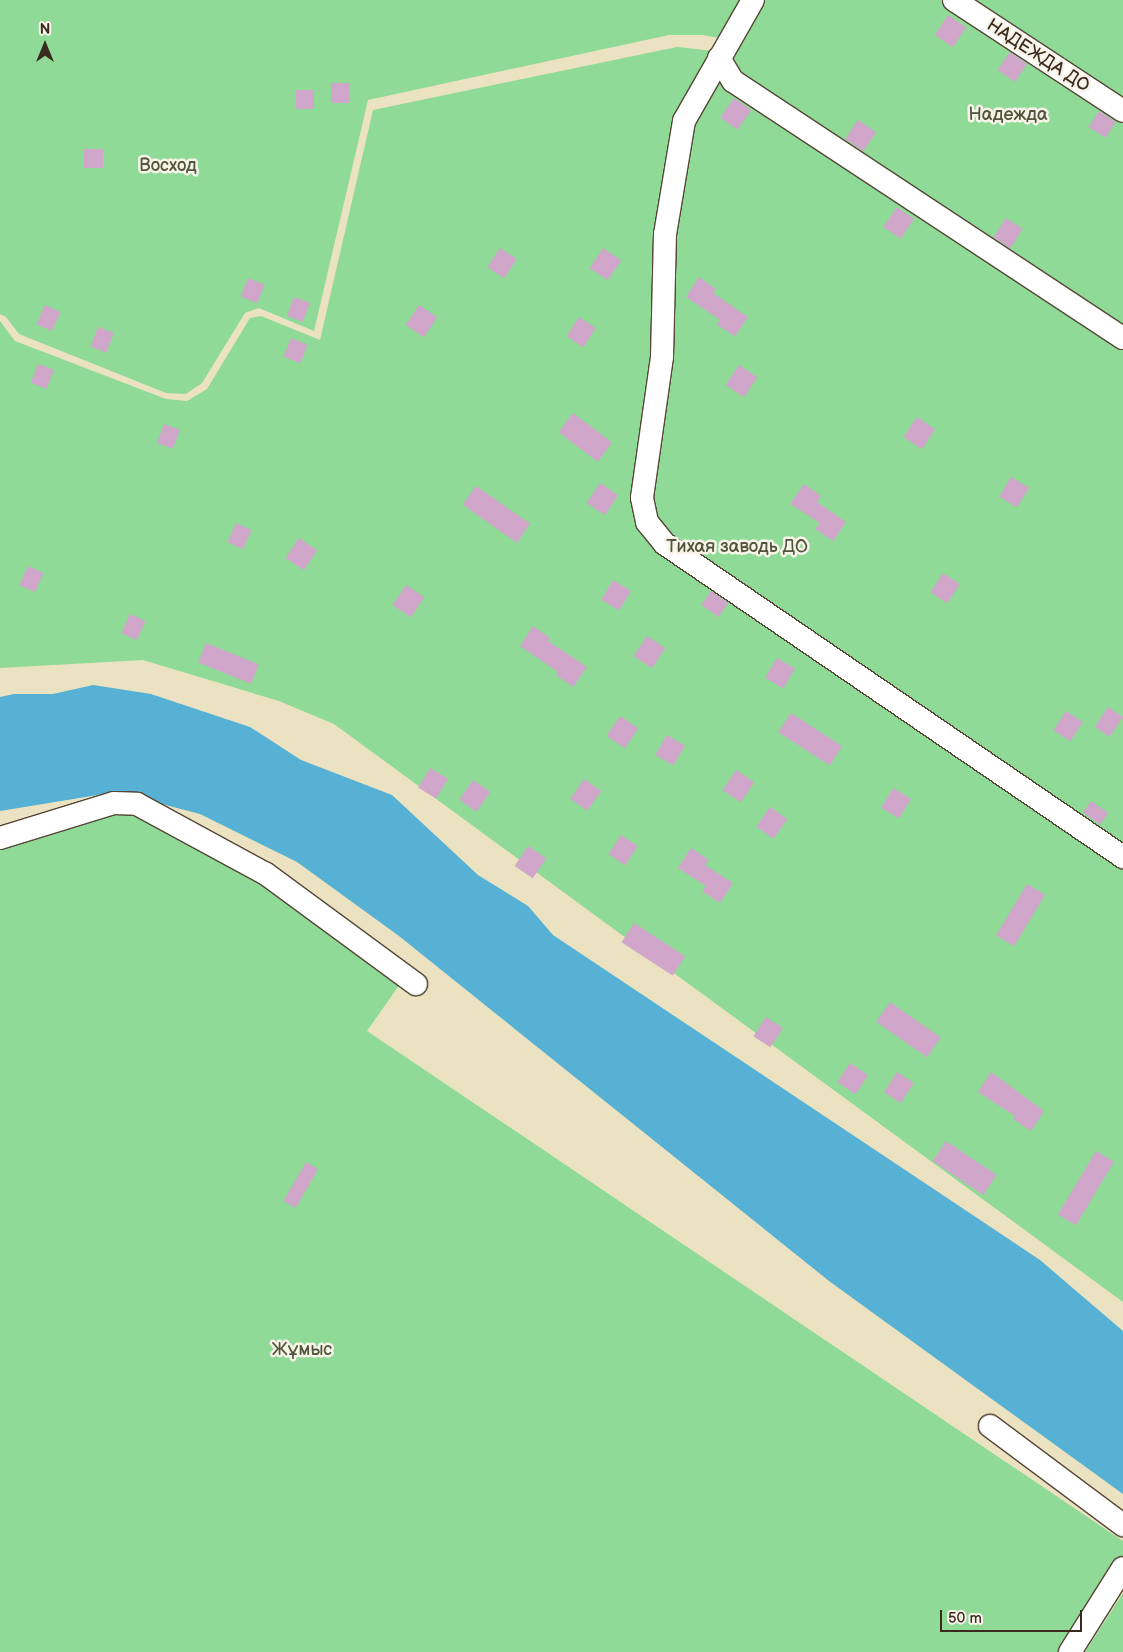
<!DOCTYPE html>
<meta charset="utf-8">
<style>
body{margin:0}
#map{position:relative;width:1123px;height:1652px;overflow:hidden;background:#eae2c1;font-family:"Balsamiq Sans",sans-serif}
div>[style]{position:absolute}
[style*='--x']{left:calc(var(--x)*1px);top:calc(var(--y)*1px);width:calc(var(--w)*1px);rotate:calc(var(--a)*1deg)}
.green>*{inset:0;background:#8fda97}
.water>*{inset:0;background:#56b1d4}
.building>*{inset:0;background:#d0a6cb;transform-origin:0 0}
.roads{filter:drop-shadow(1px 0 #554636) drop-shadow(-1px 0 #554636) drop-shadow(0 1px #554636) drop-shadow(0 -1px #554636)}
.street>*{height:22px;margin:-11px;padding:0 11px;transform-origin:11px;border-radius:11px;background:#fff}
span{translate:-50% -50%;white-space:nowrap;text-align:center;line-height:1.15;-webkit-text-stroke:5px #f7f3e8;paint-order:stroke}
.street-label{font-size:18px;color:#3b2a1e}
.park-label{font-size:18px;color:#50563c}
.north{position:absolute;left:20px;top:20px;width:50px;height:50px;-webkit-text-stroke:4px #f7f3e8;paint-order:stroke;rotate:0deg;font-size:14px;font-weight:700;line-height:20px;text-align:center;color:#3b2a1e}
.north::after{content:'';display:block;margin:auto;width:18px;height:22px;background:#3b2a1e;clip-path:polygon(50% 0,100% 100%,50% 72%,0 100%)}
.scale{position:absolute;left:940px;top:1610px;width:142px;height:22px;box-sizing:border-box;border:2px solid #3b2a1e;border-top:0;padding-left:6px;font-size:15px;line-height:18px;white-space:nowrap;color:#3b2a1e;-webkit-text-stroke:4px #f7f3e8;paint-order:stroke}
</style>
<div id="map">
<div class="green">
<i style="clip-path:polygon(0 0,748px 0,724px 39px,703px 35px,669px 35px,368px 100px,314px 331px,259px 308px,245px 313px,202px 383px,186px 394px,166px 393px,19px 334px,6px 317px,0 314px)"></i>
<i style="clip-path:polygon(762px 0,1123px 0,1123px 328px,737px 74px,729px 57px)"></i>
<i style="clip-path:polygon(677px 47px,714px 51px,719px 77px,1123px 346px,1123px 1302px,334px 724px,279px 701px,143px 660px,0 668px,0 321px,15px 341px,166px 399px,187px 401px,207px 389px,250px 318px,261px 316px,320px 340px,373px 110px)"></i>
<i style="clip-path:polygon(137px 814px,263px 884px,400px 984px,367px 1031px,1123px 1541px,1123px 1577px,1073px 1652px,0 1652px,0 850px,111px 815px)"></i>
<i style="clip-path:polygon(1123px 1593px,1123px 1652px,1085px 1652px)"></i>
</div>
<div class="water">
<i style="clip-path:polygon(93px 685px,151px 694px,250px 727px,301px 760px,392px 795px,478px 875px,528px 906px,553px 935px,1040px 1260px,1123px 1331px,1123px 1494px,829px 1281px,399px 936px,297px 862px,200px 814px,116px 792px,0 811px,0 697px,14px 694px,53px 694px)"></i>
</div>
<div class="building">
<i style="left:948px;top:15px;width:22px;height:24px;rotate:34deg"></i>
<i style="left:1010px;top:52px;width:21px;height:22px;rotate:35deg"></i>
<i style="left:331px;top:83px;width:18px;height:20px"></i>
<i style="left:296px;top:90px;width:18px;height:19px"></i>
<i style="left:734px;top:98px;width:21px;height:24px;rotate:35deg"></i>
<i style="left:1099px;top:111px;width:20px;height:19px;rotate:33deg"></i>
<i style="left:858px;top:120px;width:22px;height:23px;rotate:34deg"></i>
<i style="left:84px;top:149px;width:19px;height:19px"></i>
<i style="left:897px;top:207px;width:21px;height:24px;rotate:35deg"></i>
<i style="left:1006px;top:218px;width:20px;height:23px;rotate:33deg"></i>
<i style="left:500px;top:248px;width:20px;height:23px;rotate:33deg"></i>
<i style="left:603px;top:248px;width:22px;height:24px;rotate:34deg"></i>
<i style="clip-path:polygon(699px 277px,716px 289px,713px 293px,748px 317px,735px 336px,717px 325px,720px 320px,686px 297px)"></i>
<i style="left:248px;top:278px;width:18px;height:20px;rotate:22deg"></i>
<i style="left:294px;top:297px;width:17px;height:20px;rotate:21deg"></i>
<i style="left:45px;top:305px;width:17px;height:21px;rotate:24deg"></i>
<i style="left:419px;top:305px;width:22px;height:24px;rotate:34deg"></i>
<i style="left:579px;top:317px;width:20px;height:23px;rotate:33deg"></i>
<i style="left:98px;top:327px;width:17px;height:21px;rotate:21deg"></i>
<i style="left:291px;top:338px;width:18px;height:20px;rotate:22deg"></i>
<i style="left:38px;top:364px;width:17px;height:20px;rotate:21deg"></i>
<i style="left:739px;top:365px;width:22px;height:24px;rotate:34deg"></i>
<i style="left:573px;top:413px;width:49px;height:24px;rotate:37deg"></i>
<i style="left:917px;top:417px;width:22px;height:24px;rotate:34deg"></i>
<i style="left:164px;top:424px;width:17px;height:20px;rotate:21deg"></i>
<i style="left:1011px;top:477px;width:21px;height:23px;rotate:31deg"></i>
<i style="left:600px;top:483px;width:22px;height:24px;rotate:34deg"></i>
<i style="clip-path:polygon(804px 484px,821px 496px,817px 502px,846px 522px,833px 541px,815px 529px,820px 523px,790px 504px)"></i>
<i style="left:476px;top:486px;width:66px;height:23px;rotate:35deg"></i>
<i style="left:236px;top:523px;width:17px;height:21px;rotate:24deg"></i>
<i style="left:299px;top:538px;width:22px;height:24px;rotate:34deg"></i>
<i style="left:28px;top:566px;width:17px;height:21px;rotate:24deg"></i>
<i style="left:943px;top:573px;width:20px;height:23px;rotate:33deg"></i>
<i style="left:613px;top:580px;width:21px;height:23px;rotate:31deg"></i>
<i style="left:406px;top:585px;width:22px;height:24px;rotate:34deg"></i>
<i style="left:711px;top:591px;width:21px;height:17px;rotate:35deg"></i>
<i style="left:130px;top:614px;width:17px;height:21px;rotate:24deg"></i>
<i style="clip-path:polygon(533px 626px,550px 638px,548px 641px,587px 667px,573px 687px,556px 675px,558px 672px,520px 646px)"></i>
<i style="left:647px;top:636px;width:22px;height:24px;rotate:34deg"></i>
<i style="left:206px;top:643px;width:57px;height:21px;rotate:22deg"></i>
<i style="left:777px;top:658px;width:21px;height:23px;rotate:31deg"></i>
<i style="left:1108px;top:707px;width:18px;height:24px;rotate:34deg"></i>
<i style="left:1066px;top:711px;width:20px;height:23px;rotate:33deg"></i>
<i style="left:791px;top:713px;width:61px;height:23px;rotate:33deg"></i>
<i style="left:620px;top:716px;width:22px;height:24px;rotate:34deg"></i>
<i style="left:667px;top:735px;width:21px;height:23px;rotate:31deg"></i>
<i style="left:430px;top:768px;width:21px;height:23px;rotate:31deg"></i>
<i style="left:736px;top:770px;width:22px;height:24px;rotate:34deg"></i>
<i style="left:584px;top:779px;width:21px;height:24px;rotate:35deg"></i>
<i style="left:473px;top:780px;width:21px;height:24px;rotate:35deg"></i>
<i style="left:893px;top:788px;width:21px;height:23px;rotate:31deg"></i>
<i style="left:1091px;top:801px;width:21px;height:14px;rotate:35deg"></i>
<i style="left:770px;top:807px;width:21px;height:24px;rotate:35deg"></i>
<i style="left:621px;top:835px;width:20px;height:23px;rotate:33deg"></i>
<i style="left:528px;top:846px;width:22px;height:24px;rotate:34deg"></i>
<i style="clip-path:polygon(691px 848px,709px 860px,705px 865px,733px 883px,720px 903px,702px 891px,706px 886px,678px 868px)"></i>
<i style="left:1027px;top:884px;width:21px;height:60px;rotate:31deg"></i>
<i style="left:634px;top:923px;width:61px;height:23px;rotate:33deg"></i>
<i style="left:890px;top:1002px;width:62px;height:24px;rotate:35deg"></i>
<i style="left:766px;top:1017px;width:20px;height:23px;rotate:33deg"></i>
<i style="left:850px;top:1063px;width:22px;height:23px;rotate:34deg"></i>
<i style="left:897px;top:1072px;width:20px;height:24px;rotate:33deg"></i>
<i style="clip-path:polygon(991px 1072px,1044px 1111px,1031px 1131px,1013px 1119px,1015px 1116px,978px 1092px)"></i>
<i style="left:946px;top:1141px;width:61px;height:24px;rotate:34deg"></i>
<i style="left:1096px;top:1151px;width:21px;height:74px;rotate:31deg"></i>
<i style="left:306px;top:1162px;width:14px;height:45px;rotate:30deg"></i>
</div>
<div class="roads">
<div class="street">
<i style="--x:753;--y:0;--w:139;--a:119.7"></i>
<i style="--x:684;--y:121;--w:115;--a:99.5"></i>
<i style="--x:665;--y:234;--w:123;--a:91.4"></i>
<i style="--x:662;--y:357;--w:142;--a:98.1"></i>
<i style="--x:642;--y:498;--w:25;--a:78"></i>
<i style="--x:647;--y:522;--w:28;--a:51"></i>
<i style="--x:665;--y:544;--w:555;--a:34.35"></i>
<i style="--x:954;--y:0;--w:202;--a:33.3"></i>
<i style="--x:719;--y:58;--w:27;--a:59"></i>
<i style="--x:733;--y:81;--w:467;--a:33.4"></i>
<i style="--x:0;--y:838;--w:119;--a:-17.1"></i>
<i style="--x:114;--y:803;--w:23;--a:2"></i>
<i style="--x:137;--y:804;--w:147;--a:28.5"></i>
<i style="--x:266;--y:874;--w:186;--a:36.3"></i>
<i style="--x:990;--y:1426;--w:166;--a:36.7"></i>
<i style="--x:1070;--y:1652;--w:99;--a:-57.8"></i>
</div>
</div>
<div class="street-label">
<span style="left:1038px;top:56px;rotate:33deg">НАДЕЖДА ДО</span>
</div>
<div class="park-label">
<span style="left:1008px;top:115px">Надежда</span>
<span style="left:168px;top:166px">Восход</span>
<span style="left:737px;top:547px">Тихая заводь ДО</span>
<span style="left:302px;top:1350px">Жұмыс</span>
</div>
<div class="north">N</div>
<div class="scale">50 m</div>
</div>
